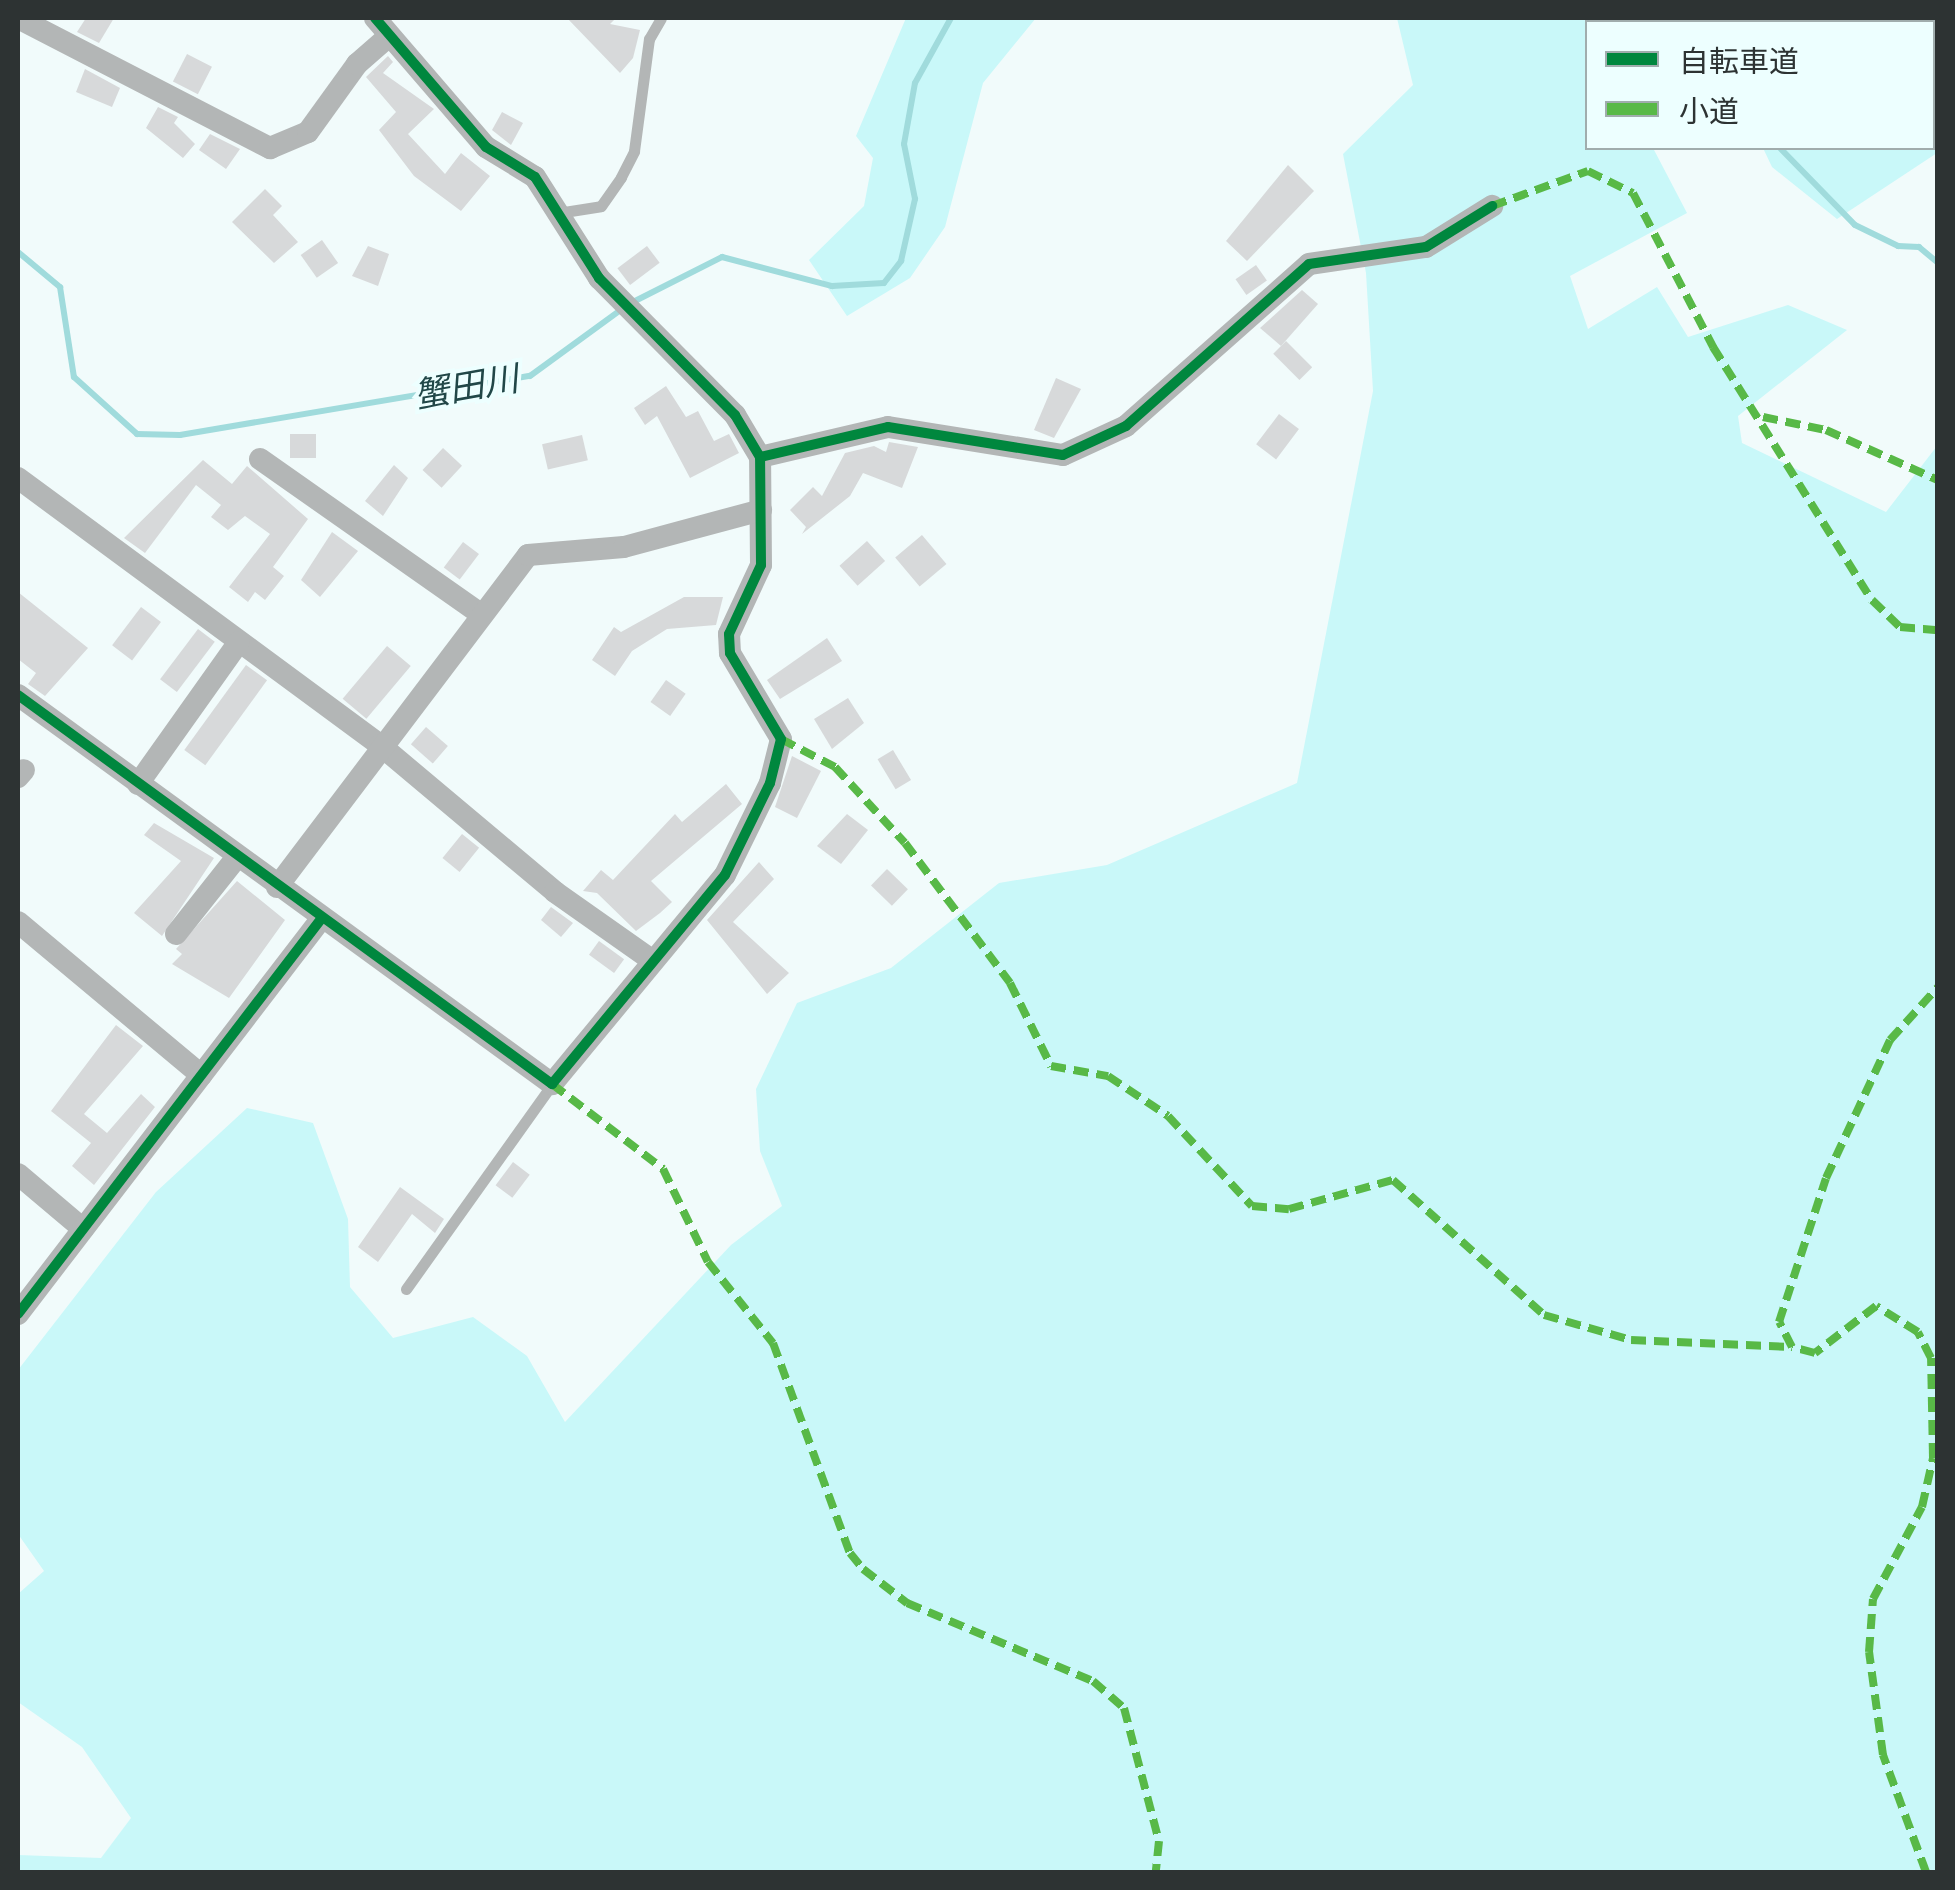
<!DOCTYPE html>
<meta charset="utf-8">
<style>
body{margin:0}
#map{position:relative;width:1955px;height:1890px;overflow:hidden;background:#f1fbfb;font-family:"Noto Serif","Noto Sans JP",serif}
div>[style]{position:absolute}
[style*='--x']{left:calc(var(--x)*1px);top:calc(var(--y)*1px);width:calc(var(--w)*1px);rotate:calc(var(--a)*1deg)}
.green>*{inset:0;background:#c9f8f9}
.stream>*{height:6px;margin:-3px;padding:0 3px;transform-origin:3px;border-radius:3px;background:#a0dbdc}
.building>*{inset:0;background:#d7d9da;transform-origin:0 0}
.service>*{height:11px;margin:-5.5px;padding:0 5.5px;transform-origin:5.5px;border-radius:5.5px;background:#b3b6b6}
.minor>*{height:22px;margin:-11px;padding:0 11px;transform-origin:11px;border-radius:11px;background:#b3b6b6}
.quiet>*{height:8px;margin-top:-4px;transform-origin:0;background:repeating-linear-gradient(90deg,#58b947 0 15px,transparent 0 23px)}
.cycleway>*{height:10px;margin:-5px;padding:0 5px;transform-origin:5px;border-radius:5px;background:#00873e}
span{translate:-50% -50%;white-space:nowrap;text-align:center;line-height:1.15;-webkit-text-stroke:8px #edffff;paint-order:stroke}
.water-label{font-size:35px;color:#214748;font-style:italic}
.frame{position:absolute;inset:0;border:20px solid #2d3333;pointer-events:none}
.legend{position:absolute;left:1585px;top:20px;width:350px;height:130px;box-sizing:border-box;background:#edffff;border:2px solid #a0adad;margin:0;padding:12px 18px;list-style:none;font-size:30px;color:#2d3333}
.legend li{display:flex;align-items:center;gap:20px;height:50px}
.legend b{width:50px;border:2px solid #a0adad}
</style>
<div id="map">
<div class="green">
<i style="clip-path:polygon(906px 18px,1036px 18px,983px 83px,945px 227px,910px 278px,847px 316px,809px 260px,864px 206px,873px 158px,856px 136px)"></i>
<i style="clip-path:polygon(1397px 18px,1614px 18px,1588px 22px,1588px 148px,1653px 148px,1687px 213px,1570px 276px,1588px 329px,1657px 287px,1688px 337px,1788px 305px,1847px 330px,1738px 416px,1742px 443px,1886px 512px,1937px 446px,1937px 1872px,18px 1872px,18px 1855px,101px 1858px,131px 1818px,82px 1747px,18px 1702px,18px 1594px,44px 1571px,18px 1534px,18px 1370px,156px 1192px,247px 1108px,313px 1123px,348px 1219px,350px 1287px,393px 1338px,473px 1317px,527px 1356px,565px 1422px,731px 1245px,782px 1206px,760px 1151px,756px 1089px,797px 1003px,891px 968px,999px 883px,1107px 865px,1297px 783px,1373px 391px,1366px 273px,1343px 154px,1413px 85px)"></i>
<i style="clip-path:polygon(1937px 32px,1937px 153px,1837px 219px,1772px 167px,1763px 148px,1932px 148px)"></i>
</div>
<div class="stream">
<i style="--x:1694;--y:18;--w:10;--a:24"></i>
<i style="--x:1780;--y:148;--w:107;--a:45.8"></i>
<i style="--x:1855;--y:225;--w:48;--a:26"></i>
<i style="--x:1898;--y:246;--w:21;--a:3"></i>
<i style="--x:1919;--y:247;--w:25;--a:40"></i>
<i style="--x:18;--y:252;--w:55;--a:39.8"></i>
<i style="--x:60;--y:287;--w:91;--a:81.2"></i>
<i style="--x:74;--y:377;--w:85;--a:42.1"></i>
<i style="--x:137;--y:434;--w:43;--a:1.3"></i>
<i style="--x:180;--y:435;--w:355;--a:-9.6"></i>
<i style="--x:530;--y:376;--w:114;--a:-36.1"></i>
<i style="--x:633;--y:302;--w:100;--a:-26.8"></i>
<i style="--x:722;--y:257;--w:114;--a:14.8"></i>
<i style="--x:832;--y:286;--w:52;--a:-3.3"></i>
<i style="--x:884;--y:283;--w:28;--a:-52"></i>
<i style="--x:901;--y:261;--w:64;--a:-77.3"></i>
<i style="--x:915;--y:199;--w:56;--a:-101.3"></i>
<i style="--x:904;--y:144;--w:62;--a:-79.8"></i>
<i style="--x:915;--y:83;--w:74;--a:-61"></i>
</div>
<div class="building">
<i style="clip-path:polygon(86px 18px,114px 18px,99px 43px,77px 32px)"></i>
<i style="clip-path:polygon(567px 18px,616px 18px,610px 24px,640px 30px,633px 58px,620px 73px)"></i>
<i style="left:187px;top:54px;width:28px;height:31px;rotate:27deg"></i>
<i style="clip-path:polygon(388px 56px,393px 62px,383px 73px,434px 109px,408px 134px,445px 174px,461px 153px,490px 176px,461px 211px,414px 176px,379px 130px,396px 112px,366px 77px)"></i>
<i style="clip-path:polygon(85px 69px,120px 88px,112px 107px,76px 92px)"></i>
<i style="clip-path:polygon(158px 107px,178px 117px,174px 123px,195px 144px,183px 158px,146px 128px)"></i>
<i style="clip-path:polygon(502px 112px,523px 123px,511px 145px,492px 130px)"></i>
<i style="clip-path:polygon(210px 134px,240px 149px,226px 169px,199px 150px)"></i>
<i style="clip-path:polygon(1288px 165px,1314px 191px,1247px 261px,1226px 241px)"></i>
<i style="clip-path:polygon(265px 189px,282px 206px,273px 215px,298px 242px,274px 263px,232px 222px)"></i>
<i style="left:322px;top:240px;width:28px;height:26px;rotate:55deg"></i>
<i style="clip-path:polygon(368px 246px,389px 254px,378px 286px,352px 276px)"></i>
<i style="left:647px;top:246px;width:21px;height:37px;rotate:53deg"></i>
<i style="left:1256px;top:265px;width:19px;height:25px;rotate:55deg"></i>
<i style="clip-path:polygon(1302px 290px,1318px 304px,1281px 346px,1260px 328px)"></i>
<i style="left:1286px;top:341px;width:37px;height:18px;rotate:45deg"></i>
<i style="clip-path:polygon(1056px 378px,1081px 389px,1054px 438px,1034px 430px)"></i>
<i style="clip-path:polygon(666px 386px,686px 417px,698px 411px,714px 441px,729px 434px,739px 453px,690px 478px,657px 416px,645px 425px,634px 408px)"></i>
<i style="left:1279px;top:414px;width:25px;height:38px;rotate:37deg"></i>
<i style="left:316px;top:434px;width:24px;height:26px;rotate:90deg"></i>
<i style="left:582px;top:435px;width:26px;height:41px;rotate:77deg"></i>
<i style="clip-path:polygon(889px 442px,918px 447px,902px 488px,863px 473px,850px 496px,802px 534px,806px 527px,790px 510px,813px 487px,822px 496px,845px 453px,874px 446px,886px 452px)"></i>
<i style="left:443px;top:448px;width:26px;height:30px;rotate:43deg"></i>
<i style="clip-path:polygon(203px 460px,232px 484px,247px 466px,308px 519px,273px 567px,284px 576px,265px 600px,255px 592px,248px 602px,229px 587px,270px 534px,245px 516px,228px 530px,211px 517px,221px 505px,196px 485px,145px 553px,124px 538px)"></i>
<i style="clip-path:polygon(394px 465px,408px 478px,383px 516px,365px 501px)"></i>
<i style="clip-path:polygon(332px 532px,358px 551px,320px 597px,301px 580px)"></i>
<i style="left:922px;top:535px;width:38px;height:35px;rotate:50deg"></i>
<i style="left:867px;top:541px;width:27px;height:37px;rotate:48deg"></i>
<i style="left:463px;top:542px;width:20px;height:32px;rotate:37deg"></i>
<i style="clip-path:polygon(18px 592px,88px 648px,45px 696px,28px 684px,36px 673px,18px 659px)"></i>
<i style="clip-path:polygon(684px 597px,723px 597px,716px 625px,667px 629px,632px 651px,615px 676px,592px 660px,614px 627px,621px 632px)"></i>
<i style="left:141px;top:607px;width:25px;height:48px;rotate:37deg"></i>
<i style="left:198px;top:629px;width:21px;height:63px;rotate:37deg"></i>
<i style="clip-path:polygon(827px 638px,842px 661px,780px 699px,767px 680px)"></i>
<i style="left:387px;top:646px;width:31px;height:69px;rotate:40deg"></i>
<i style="left:246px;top:665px;width:26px;height:105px;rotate:36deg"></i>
<i style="left:666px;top:680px;width:24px;height:27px;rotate:35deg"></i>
<i style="clip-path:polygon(848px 698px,864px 723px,832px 749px,814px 719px)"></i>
<i style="left:426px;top:727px;width:29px;height:23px;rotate:41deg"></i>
<i style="left:893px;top:750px;width:35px;height:18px;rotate:59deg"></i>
<i style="clip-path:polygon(792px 756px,821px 771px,797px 818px,775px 807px)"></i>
<i style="clip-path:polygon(726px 784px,742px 804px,651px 881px,672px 902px,660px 913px,636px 931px,597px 893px,583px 891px,601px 870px,613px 880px,675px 814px,682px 822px)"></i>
<i style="clip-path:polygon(847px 814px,868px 830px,841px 864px,817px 846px)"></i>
<i style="clip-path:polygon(154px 823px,214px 858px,162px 936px,134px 913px,181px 861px,144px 835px)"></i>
<i style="left:462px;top:834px;width:22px;height:31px;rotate:39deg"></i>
<i style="clip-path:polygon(759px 862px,774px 879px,733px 922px,789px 973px,767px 994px,707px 920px)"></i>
<i style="left:887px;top:869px;width:29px;height:23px;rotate:44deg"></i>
<i style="clip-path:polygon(237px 881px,285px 920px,229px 998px,172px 964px,182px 954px,176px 949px)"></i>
<i style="clip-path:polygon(551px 907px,573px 923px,561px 937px,541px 920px)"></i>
<i style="left:599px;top:941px;width:31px;height:17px;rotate:36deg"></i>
<i style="clip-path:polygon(116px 1025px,143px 1046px,84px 1114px,107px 1133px,141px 1094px,155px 1107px,94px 1185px,72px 1166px,91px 1143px,51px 1111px)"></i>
<i style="left:513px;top:1162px;width:21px;height:29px;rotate:37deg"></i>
<i style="clip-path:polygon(400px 1187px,444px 1219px,435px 1233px,412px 1214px,378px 1262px,358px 1247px)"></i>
</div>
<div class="service">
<i style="--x:564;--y:212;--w:37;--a:-9"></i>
<i style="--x:601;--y:206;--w:35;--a:-55"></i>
<i style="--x:621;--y:177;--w:29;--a:-63"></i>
<i style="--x:634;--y:151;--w:113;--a:-82.4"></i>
<i style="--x:649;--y:39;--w:24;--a:-60"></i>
<i style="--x:406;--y:1289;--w:252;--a:-54.5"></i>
</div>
<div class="minor">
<i style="--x:18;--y:18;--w:284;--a:27.3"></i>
<i style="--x:270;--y:148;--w:41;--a:-22.8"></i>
<i style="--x:308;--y:132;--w:84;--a:-54.2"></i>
<i style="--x:357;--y:64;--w:43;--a:-41.2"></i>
<i style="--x:375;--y:18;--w:170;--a:49.3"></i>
<i style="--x:486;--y:147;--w:57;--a:31.5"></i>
<i style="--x:535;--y:177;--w:120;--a:57.6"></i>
<i style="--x:599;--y:278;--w:193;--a:45.2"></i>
<i style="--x:735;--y:415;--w:49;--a:59.2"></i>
<i style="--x:760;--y:457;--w:131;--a:-13.2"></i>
<i style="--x:888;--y:427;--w:177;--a:9.1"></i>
<i style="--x:1063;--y:455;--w:69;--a:-24.7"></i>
<i style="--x:1126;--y:426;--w:244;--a:-41.5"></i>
<i style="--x:1309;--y:264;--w:118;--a:-8.3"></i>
<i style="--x:1426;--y:247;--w:78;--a:-31.8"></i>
<i style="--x:260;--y:459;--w:268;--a:35.1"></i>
<i style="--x:18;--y:478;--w:450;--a:36.4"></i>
<i style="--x:380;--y:745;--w:229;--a:40"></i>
<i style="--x:555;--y:892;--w:115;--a:35.1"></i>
<i style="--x:18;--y:695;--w:661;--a:36.07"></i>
<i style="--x:552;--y:1084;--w:271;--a:-50.4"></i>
<i style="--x:725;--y:875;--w:102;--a:-63.9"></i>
<i style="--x:770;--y:783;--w:45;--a:-76"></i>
<i style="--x:781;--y:739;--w:100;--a:-120.7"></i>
<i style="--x:730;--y:653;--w:19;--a:-93"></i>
<i style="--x:729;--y:634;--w:76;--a:-65.1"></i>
<i style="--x:761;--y:565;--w:108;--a:-90.5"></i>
<i style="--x:18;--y:777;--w:9;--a:-49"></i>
<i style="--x:138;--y:784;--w:174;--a:-54.6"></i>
<i style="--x:277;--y:887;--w:416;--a:-52.9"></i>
<i style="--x:528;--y:555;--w:96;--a:-4.8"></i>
<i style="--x:624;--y:547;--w:142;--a:-15.1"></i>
<i style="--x:18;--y:922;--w:239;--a:39.9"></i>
<i style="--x:176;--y:934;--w:98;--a:-51.6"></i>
<i style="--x:18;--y:1174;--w:85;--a:40.2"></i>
<i style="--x:18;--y:1314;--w:498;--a:-52.5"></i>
</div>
<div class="quiet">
<i style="--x:1492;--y:206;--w:102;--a:-20"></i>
<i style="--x:1588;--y:171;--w:50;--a:26.1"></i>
<i style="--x:1633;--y:193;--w:174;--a:62.5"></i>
<i style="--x:1713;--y:347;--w:299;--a:57.9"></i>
<i style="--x:1872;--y:600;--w:39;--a:44"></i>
<i style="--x:1900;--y:627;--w:38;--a:5"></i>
<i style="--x:1763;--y:417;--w:64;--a:11.7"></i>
<i style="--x:1826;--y:430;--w:123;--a:24.1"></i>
<i style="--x:781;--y:739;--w:61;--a:27.4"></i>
<i style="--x:835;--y:767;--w:103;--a:47.4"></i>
<i style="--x:905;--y:843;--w:175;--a:53.1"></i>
<i style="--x:1010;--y:983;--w:93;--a:63.7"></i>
<i style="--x:1051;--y:1066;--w:58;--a:10"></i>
<i style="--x:1108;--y:1076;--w:72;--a:33.7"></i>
<i style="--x:1168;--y:1116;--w:123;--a:47"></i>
<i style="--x:1252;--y:1206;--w:37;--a:5"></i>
<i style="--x:1289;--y:1209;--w:108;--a:-15.6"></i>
<i style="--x:1393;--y:1180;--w:203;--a:41.8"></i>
<i style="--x:1544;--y:1315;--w:91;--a:16"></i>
<i style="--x:1631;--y:1340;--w:161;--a:2.5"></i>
<i style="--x:552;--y:1084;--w:140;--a:37.4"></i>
<i style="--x:663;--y:1169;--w:103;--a:64.2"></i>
<i style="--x:708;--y:1262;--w:104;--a:51.3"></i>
<i style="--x:773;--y:1343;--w:224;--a:69.9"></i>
<i style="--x:850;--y:1553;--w:21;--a:51"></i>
<i style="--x:863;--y:1569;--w:56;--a:37.7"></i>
<i style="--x:907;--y:1603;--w:202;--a:22.8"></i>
<i style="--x:1093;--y:1681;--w:41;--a:41.1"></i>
<i style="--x:1124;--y:1708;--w:138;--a:75.3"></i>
<i style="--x:1159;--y:1841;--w:31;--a:96"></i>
<i style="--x:1926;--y:1872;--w:125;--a:-110.2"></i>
<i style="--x:1883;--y:1755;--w:104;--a:-97.7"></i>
<i style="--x:1869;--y:1652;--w:53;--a:-85.7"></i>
<i style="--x:1873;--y:1599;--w:104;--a:-62"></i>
<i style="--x:1922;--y:1507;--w:50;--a:-77.3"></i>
<i style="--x:1933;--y:1458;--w:100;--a:-91.1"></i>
<i style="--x:1931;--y:1358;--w:29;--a:-117"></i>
<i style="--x:1918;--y:1332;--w:49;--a:-148.2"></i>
<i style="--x:1876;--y:1306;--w:77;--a:142.4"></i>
<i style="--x:1815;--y:1353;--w:24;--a:-165"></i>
<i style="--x:1792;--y:1347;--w:28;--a:-117"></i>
<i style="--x:1779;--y:1322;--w:151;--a:-71.9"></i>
<i style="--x:1826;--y:1178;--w:152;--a:-65.1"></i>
<i style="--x:1890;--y:1040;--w:72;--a:-47.8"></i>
</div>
<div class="cycleway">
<i style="--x:375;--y:18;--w:170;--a:49.3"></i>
<i style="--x:486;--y:147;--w:57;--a:31.5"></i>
<i style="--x:535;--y:177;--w:120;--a:57.6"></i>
<i style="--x:599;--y:278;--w:193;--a:45.2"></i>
<i style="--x:735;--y:415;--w:49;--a:59.2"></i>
<i style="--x:760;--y:457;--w:131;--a:-13.2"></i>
<i style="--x:888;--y:427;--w:177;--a:9.1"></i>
<i style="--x:1063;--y:455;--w:69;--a:-24.7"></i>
<i style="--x:1126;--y:426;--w:244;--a:-41.5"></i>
<i style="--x:1309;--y:264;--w:118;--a:-8.3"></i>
<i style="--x:1426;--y:247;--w:78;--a:-31.8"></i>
<i style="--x:18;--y:695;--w:661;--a:36.07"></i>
<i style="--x:552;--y:1084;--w:271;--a:-50.4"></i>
<i style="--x:725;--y:875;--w:102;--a:-63.9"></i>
<i style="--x:770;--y:783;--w:45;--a:-76"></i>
<i style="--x:781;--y:739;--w:100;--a:-120.7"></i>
<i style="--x:730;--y:653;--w:19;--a:-93"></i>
<i style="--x:729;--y:634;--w:76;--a:-65.1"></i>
<i style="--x:761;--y:565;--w:108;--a:-90.5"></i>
<i style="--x:18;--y:1314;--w:498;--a:-52.5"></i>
</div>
<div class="water-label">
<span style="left:466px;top:386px;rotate:-10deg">蟹田川</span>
</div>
<div class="frame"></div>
<ul class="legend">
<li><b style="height:12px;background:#00873e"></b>自転車道</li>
<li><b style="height:12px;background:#58b947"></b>小道</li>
</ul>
</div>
